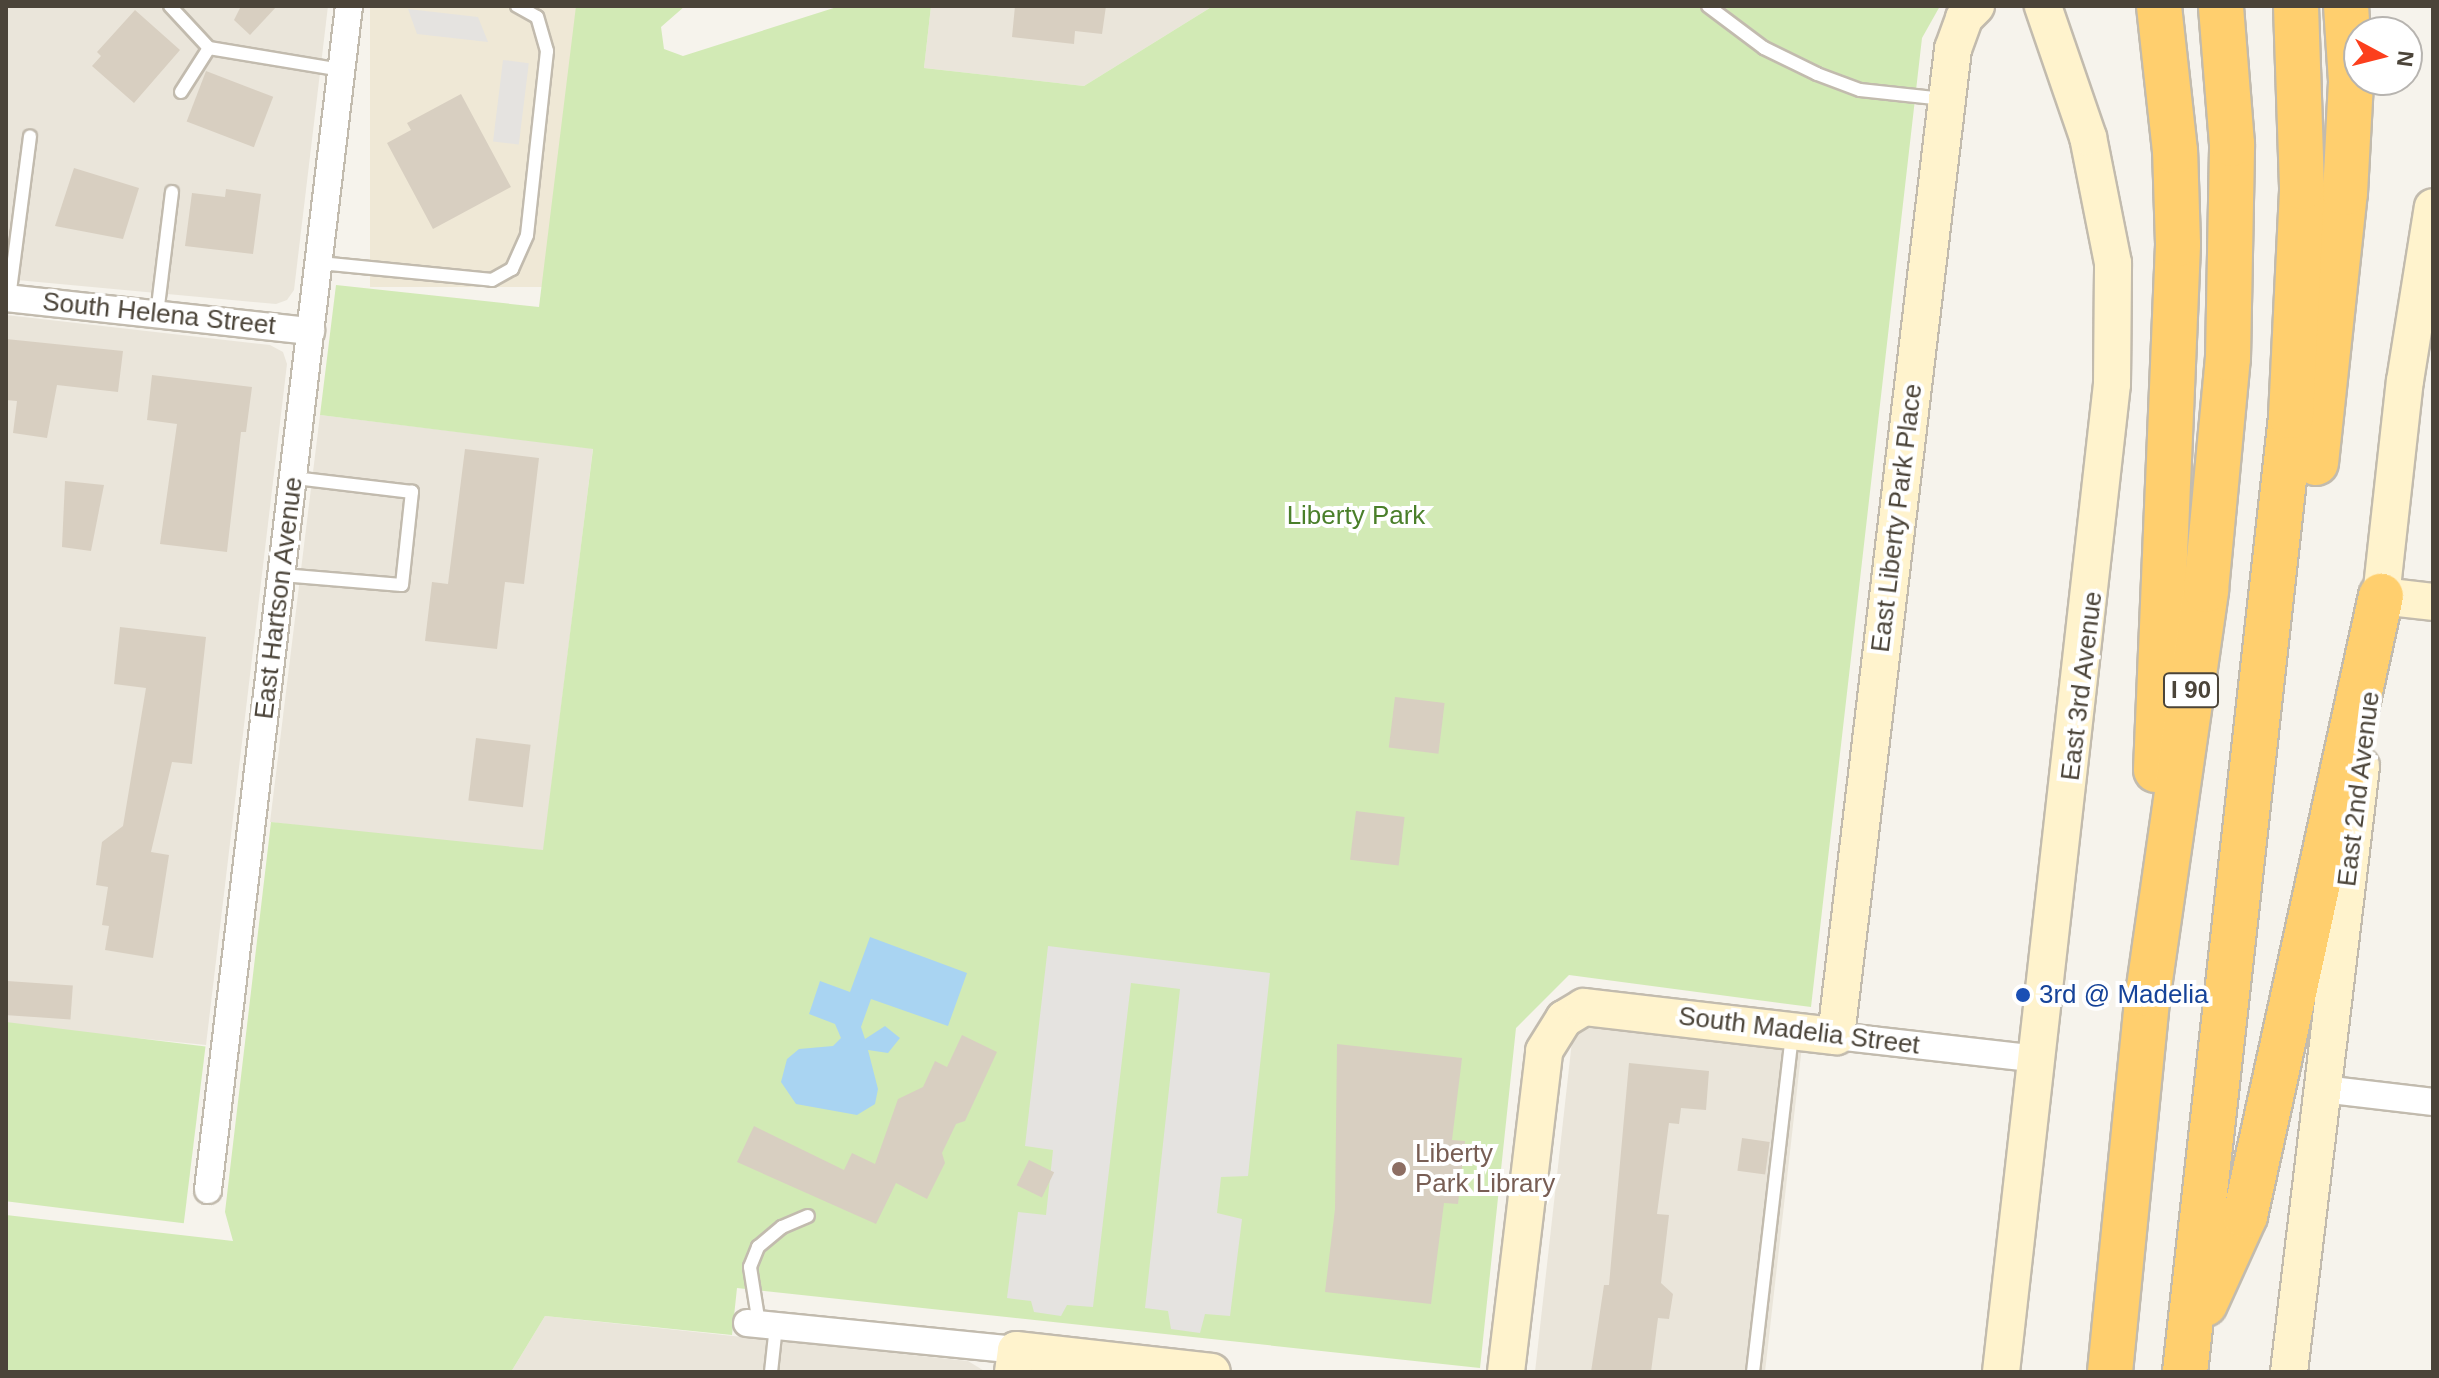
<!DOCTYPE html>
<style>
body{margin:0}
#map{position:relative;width:2439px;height:1378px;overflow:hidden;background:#f6f3ec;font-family:Helvetica,sans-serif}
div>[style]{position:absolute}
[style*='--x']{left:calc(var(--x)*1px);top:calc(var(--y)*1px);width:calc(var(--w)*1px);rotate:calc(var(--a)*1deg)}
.residential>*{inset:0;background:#eae5da;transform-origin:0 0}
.education>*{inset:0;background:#efe8d6;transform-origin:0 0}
.green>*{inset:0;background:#d2eab5;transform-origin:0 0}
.parking>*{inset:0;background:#e5e3e0;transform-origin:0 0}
.water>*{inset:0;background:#a9d4f2}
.building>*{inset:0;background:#d8cfc1;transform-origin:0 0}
.roads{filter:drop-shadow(2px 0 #c2bbae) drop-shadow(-2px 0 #c2bbae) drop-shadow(0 2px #c2bbae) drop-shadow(0 -2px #c2bbae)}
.lane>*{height:12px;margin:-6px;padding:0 6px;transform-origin:6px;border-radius:6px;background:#fff}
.street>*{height:26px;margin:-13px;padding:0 13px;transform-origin:13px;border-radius:13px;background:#fff}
.secondary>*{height:36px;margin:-18px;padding:0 18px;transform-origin:18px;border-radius:18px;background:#fff3cd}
.highway>*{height:44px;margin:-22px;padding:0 22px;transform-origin:22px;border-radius:22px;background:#ffcf6e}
.dots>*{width:22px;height:22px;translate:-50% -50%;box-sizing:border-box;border:4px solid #fff;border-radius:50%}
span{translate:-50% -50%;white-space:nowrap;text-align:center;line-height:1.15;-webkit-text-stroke:8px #fff;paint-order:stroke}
.shield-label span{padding:2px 6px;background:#fff;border:2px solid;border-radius:6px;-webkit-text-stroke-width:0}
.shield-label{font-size:24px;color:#4b4439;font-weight:700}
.street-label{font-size:26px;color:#4b4439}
.park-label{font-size:26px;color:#4a7f2a}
.transit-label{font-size:26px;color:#164399}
.left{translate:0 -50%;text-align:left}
.education-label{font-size:26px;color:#785e54}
.frame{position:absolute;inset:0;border:8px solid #4b4439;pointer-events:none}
.north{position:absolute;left:2343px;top:16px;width:80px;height:80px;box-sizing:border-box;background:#fff;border:2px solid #b7b4b0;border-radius:50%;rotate:97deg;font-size:22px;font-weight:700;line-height:32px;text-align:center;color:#4b4439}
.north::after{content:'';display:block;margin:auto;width:28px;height:36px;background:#fc3f1d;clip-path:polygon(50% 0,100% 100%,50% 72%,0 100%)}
</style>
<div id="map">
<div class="residential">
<i style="clip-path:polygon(6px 6px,328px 6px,294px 290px,287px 300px,276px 304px,6px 279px)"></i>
<i style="clip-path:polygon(931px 6px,1213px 6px,1084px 86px,924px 68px)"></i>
<i style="clip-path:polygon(6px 315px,270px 345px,283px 352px,287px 364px,206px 1045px,6px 1025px)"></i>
<i style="left:320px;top:415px;width:275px;height:410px;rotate:7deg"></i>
<i style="clip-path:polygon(1598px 1023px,1802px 1046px,1765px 1372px,1535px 1372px,1572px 1041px,1582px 1026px)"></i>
<i style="clip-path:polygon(545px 1316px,968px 1361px,986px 1372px,511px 1372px)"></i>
</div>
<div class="education">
<i style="left:370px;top:6px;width:206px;height:281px"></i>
</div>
<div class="green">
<i style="clip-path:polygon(576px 6px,685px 6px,661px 27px,664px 49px,683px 56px,840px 6px,931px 6px,924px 68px,1084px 86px,1213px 6px,1940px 6px,1922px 38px,1811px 1007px,1569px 975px,1516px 1028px,1480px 1368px,737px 1288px,732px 1335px,545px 1316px,511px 1372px,6px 1372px,6px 1215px,233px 1241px,225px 1212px,271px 822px,543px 850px,593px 449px,320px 415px,336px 285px,539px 307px)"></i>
<i style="left:6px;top:1022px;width:201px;height:178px;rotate:7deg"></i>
</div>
<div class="parking">
<i style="clip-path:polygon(408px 9px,478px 17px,488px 42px,417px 34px)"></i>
<i style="left:503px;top:60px;width:26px;height:82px;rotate:7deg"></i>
<i style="clip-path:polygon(1048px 946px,1270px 973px,1248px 1176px,1221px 1177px,1217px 1213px,1242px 1219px,1230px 1316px,1205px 1314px,1200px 1333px,1171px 1329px,1168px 1311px,1145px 1308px,1180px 989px,1131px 983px,1093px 1307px,1067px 1305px,1061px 1316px,1034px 1312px,1031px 1301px,1007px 1298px,1018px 1212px,1046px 1215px,1053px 1150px,1025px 1146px)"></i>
</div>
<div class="water">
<i style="clip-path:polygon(870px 937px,967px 973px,948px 1026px,871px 999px,861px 1027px,865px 1039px,885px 1026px,900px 1038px,888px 1053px,868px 1050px,878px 1089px,875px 1104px,857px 1115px,796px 1104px,781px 1082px,787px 1059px,799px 1049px,833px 1046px,841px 1038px,835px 1024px,809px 1014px,820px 981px,850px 992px)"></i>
</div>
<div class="building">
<i style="clip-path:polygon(241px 6px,277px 6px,250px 35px,234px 20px)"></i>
<i style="clip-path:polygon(1015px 6px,1106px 6px,1102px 34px,1075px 31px,1074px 44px,1012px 37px)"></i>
<i style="clip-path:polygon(135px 10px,180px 50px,134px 103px,92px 66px,101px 56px,97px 52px)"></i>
<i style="left:206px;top:71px;width:72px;height:54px;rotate:21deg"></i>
<i style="clip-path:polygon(461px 94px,511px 187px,433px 229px,387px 143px,411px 130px,407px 123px)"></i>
<i style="clip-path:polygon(74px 168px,139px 188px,123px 239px,55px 226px)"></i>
<i style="clip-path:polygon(226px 189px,261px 194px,253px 254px,185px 246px,192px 193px,225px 197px)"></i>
<i style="clip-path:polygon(6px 339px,123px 351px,118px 392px,57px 385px,47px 438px,13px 433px,17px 401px,6px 400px)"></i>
<i style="clip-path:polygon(152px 375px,252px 387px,246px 432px,241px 432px,227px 552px,160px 544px,177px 424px,147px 420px)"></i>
<i style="clip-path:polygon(465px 449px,539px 458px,524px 584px,505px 582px,497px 649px,425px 641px,432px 582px,448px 584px)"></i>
<i style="clip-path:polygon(65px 481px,104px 485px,91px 551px,62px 547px)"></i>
<i style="clip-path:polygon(120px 627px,206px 637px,192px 764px,172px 762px,151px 852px,169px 855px,153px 958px,105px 950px,109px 926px,102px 925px,108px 887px,96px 885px,102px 842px,123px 826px,146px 688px,114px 684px)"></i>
<i style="left:1395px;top:697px;width:50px;height:51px;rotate:7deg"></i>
<i style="left:476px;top:738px;width:55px;height:63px;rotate:7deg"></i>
<i style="left:1356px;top:811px;width:49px;height:49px;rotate:7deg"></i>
<i style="left:7px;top:981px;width:66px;height:34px;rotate:4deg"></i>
<i style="clip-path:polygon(962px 1035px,997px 1052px,965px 1121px,956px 1124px,942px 1153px,945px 1163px,927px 1199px,896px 1183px,876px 1224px,737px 1162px,754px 1126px,844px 1170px,852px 1153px,875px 1164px,898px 1099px,923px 1087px,935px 1061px,947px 1067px)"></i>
<i style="clip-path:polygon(1337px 1044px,1462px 1058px,1452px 1140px,1465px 1141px,1458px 1204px,1444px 1203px,1431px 1304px,1325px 1292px,1335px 1209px)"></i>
<i style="clip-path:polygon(1629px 1063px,1709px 1071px,1706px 1110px,1681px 1108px,1679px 1124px,1669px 1123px,1657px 1214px,1669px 1215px,1661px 1283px,1673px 1294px,1669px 1319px,1658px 1318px,1651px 1372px,1591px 1372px,1604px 1285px,1609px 1285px)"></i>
<i style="left:1742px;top:1138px;width:28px;height:33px;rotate:8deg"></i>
<i style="left:1029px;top:1160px;width:28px;height:28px;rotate:26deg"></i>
</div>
<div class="roads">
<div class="lane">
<i style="--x:170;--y:6;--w:57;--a:47.1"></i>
<i style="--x:209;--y:48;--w:135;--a:9.4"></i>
<i style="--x:1708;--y:6;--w:70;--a:36.9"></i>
<i style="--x:1764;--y:48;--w:59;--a:26.1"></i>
<i style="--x:1817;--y:74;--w:46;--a:20.4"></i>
<i style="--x:1860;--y:90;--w:84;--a:6.1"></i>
<i style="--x:181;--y:92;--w:52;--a:-57.5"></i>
<i style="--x:320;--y:263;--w:173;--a:5.6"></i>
<i style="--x:492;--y:280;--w:23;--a:-29"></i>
<i style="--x:512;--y:269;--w:37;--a:-66"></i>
<i style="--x:527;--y:235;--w:185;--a:-83.8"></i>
<i style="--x:547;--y:51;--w:35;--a:-106"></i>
<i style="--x:537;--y:17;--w:23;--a:-151"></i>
<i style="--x:9;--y:298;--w:163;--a:-82.6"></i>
<i style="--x:157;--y:314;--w:123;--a:-83"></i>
<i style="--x:282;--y:575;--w:120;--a:4.8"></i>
<i style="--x:402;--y:585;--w:94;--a:-83.9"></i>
<i style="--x:412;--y:492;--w:119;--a:-173.2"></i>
<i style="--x:759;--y:1324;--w:58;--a:-99"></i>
<i style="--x:750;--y:1267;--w:22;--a:-68"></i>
<i style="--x:758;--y:1247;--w:31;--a:-40"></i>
<i style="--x:782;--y:1227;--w:28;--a:-23"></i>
<i style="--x:771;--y:1372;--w:46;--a:-83.8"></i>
<i style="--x:1753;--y:1372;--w:341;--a:-83.4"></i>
</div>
<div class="street">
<i style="--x:6;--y:298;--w:307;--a:6.2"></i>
<i style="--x:1836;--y:1036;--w:203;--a:6.5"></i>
<i style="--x:2323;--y:1089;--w:111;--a:6.7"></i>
<i style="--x:208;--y:1190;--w:1192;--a:-83.21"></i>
<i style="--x:747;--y:1323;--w:270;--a:5.7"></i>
</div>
<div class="secondary">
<i style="--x:2381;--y:596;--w:52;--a:6.6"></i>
<i style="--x:2378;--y:624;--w:244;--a:-83.7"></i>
<i style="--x:2405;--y:381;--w:176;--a:-80.9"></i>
<i style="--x:1013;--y:1372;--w:22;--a:-82"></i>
<i style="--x:1016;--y:1350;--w:197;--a:6.4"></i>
<i style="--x:1506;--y:1372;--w:323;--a:-83.2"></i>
<i style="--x:1544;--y:1051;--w:38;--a:-58"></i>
<i style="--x:1564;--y:1019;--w:23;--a:-31"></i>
<i style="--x:1584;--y:1007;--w:254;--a:6.6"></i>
<i style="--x:1836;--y:1036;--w:994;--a:-83.24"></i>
<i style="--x:1953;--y:49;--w:33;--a:-70"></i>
<i style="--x:1964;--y:18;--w:17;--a:-45"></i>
<i style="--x:2001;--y:1372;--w:994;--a:-83.59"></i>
<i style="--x:2112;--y:384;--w:121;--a:-89.5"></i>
<i style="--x:2113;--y:263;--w:128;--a:-101.2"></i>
<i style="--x:2088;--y:137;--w:139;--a:-109"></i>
<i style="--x:2289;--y:1372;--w:610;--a:-83.22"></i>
</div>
<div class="highway">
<i style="--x:2316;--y:463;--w:272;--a:-83.9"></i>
<i style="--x:2345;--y:193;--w:112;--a:-86.9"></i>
<i style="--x:2351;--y:81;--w:75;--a:-93.8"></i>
<i style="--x:2156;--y:770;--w:526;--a:-87.6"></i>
<i style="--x:2178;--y:244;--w:93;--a:-91.8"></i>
<i style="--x:2175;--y:151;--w:146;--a:-96.3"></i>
<i style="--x:2205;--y:1304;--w:97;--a:-65.6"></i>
<i style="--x:2245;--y:1216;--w:635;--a:-77.63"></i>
<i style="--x:2110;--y:1372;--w:380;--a:-84.3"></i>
<i style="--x:2148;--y:994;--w:408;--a:-81.8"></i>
<i style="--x:2206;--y:590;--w:233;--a:-84.6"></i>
<i style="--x:2228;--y:358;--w:214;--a:-88.9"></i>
<i style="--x:2232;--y:144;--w:138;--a:-94.6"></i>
<i style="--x:2185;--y:1372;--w:962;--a:-83.67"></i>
<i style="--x:2291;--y:416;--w:229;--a:-87.2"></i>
<i style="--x:2302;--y:187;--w:181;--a:-91.9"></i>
</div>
</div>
<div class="dots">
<i style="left:2023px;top:995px;background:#1a4fb4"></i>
<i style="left:1399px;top:1169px;background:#8d6e63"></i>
</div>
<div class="shield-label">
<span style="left:2191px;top:690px">I 90</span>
</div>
<div class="street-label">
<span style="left:159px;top:314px;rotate:6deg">South Helena Street</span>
<span style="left:1897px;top:518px;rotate:-83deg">East Liberty Park Place</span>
<span style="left:279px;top:598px;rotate:-83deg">East Hartson Avenue</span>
<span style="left:2082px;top:686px;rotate:-83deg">East 3rd Avenue</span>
<span style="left:2359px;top:789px;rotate:-83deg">East 2nd Avenue</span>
<span style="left:1799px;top:1031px;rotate:7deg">South Madelia Street</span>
</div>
<div class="park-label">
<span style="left:1356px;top:516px">Liberty Park</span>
</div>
<div class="transit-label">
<span class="left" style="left:2039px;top:995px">3rd @ Madelia</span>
</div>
<div class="education-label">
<span class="left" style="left:1415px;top:1169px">Liberty<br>Park Library</span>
</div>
<div class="frame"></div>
<div class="north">N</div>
</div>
